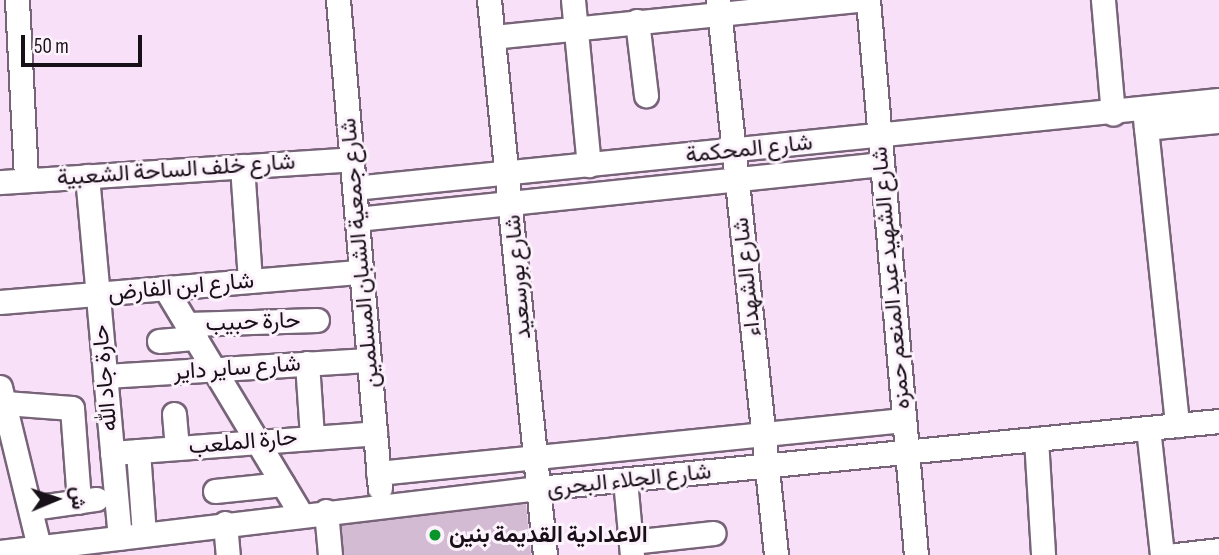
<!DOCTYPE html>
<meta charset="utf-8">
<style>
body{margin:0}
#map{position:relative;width:1219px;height:555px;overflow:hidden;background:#f7e0f8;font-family:"Sofia Sans Condensed",Vazirmatn,sans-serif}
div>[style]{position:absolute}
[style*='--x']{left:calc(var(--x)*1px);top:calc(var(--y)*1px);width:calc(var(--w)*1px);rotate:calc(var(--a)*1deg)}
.building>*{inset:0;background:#d3bcd3}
.roads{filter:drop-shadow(2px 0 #786479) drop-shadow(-2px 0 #786479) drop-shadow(0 2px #786479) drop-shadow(0 -2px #786479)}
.minor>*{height:23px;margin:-11.5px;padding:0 11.5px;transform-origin:11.5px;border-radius:11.5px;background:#fff}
.dots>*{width:19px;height:19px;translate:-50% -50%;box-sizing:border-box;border:4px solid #fcf2fc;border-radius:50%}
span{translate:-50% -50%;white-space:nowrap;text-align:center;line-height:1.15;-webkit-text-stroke:6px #fcf2fc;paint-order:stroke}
.street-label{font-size:23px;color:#181019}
.poi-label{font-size:23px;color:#181019;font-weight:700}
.left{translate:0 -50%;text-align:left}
.north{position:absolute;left:21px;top:464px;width:70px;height:70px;-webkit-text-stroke:5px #fcf2fc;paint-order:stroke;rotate:88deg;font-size:19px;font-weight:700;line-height:28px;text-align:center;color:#181019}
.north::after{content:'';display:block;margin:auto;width:24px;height:32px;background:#181019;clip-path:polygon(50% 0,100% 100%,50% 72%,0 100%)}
.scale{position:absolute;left:21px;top:35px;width:121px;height:32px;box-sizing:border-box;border:4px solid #181019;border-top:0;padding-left:9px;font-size:21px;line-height:24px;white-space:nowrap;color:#181019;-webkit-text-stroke:5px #fcf2fc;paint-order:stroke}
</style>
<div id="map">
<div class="building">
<i style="clip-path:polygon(526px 504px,531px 555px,344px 555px,341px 525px)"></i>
</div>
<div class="roads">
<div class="minor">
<i style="--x:17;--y:0;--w:180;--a:87.1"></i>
<i style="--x:338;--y:0;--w:490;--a:85.1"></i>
<i style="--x:489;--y:0;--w:558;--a:84.24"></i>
<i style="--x:573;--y:0;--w:166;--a:84.5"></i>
<i style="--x:718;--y:0;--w:558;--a:84.03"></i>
<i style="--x:868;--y:0;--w:557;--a:85.06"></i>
<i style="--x:1103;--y:0;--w:114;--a:85"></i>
<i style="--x:637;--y:21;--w:75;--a:83.1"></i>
<i style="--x:493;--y:37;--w:369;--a:-5.8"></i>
<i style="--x:1144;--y:109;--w:318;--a:84"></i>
<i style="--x:1146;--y:128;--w:73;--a:-5.5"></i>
<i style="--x:242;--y:166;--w:115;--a:86"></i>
<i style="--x:87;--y:176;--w:363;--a:84.8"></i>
<i style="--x:0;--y:182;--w:353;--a:-3.7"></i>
<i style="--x:354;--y:188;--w:869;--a:-5.81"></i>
<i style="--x:357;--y:219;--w:528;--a:-5.98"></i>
<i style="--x:165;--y:288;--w:264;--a:59"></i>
<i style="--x:0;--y:302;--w:362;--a:-4.8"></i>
<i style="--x:188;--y:324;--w:129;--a:-1.8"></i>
<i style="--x:159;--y:341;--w:37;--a:-5"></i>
<i style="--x:307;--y:363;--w:74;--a:86.1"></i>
<i style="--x:105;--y:376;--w:264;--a:-3.5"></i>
<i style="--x:0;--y:387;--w:173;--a:76.3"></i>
<i style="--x:5;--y:403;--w:67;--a:4.3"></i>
<i style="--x:72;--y:408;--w:94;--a:85.7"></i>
<i style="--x:174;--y:414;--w:34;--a:85"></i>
<i style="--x:1148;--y:428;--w:128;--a:83.7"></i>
<i style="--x:1036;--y:439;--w:116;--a:86.5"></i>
<i style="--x:138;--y:451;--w:83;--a:85.9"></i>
<i style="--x:112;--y:453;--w:264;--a:-4.3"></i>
<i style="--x:378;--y:473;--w:528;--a:-5.76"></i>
<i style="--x:625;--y:480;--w:75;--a:84.7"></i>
<i style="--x:215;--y:491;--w:68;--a:-5.9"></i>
<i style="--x:32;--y:508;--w:65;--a:-8"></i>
<i style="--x:326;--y:511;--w:44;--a:84.8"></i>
<i style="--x:225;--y:523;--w:32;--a:85"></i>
<i style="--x:631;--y:542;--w:83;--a:-6.2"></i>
<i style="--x:0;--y:552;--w:542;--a:-6.78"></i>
<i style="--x:538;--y:488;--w:684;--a:-5.62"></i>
<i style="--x:1176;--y:555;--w:43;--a:-6.6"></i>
</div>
</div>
<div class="dots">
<i style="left:435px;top:535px;background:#09952a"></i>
</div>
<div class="street-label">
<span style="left:749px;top:149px;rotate:-6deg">شارع المحكمة</span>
<span style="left:176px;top:170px;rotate:-4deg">شارع خلف الساحة الشعبية</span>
<span style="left:360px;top:253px;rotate:-95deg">شارع جمعية الشبان المسلمين</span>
<span style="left:518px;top:277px;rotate:-95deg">شارع بورسعيد</span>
<span style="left:747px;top:277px;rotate:-96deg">شارع الشهداء</span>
<span style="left:891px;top:278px;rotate:-95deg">شارع الشهيد عبد المنعم حمزه</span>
<span style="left:181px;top:287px;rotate:-5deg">شارع ابن الفارض</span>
<span style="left:253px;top:322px;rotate:-2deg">حارة حبيب</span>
<span style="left:237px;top:368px;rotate:-4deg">شارع ساير داير</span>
<span style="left:105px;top:378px;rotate:-95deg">حارة جاد الله</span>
<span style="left:243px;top:442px;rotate:-5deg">حارة الملعب</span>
<span style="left:629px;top:480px;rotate:-6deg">شارع الجلاء البحرى</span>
</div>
<div class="poi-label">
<span class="left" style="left:449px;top:535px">الاعدادية القديمة بنين</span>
</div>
<div class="north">ش</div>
<div class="scale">50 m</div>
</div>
